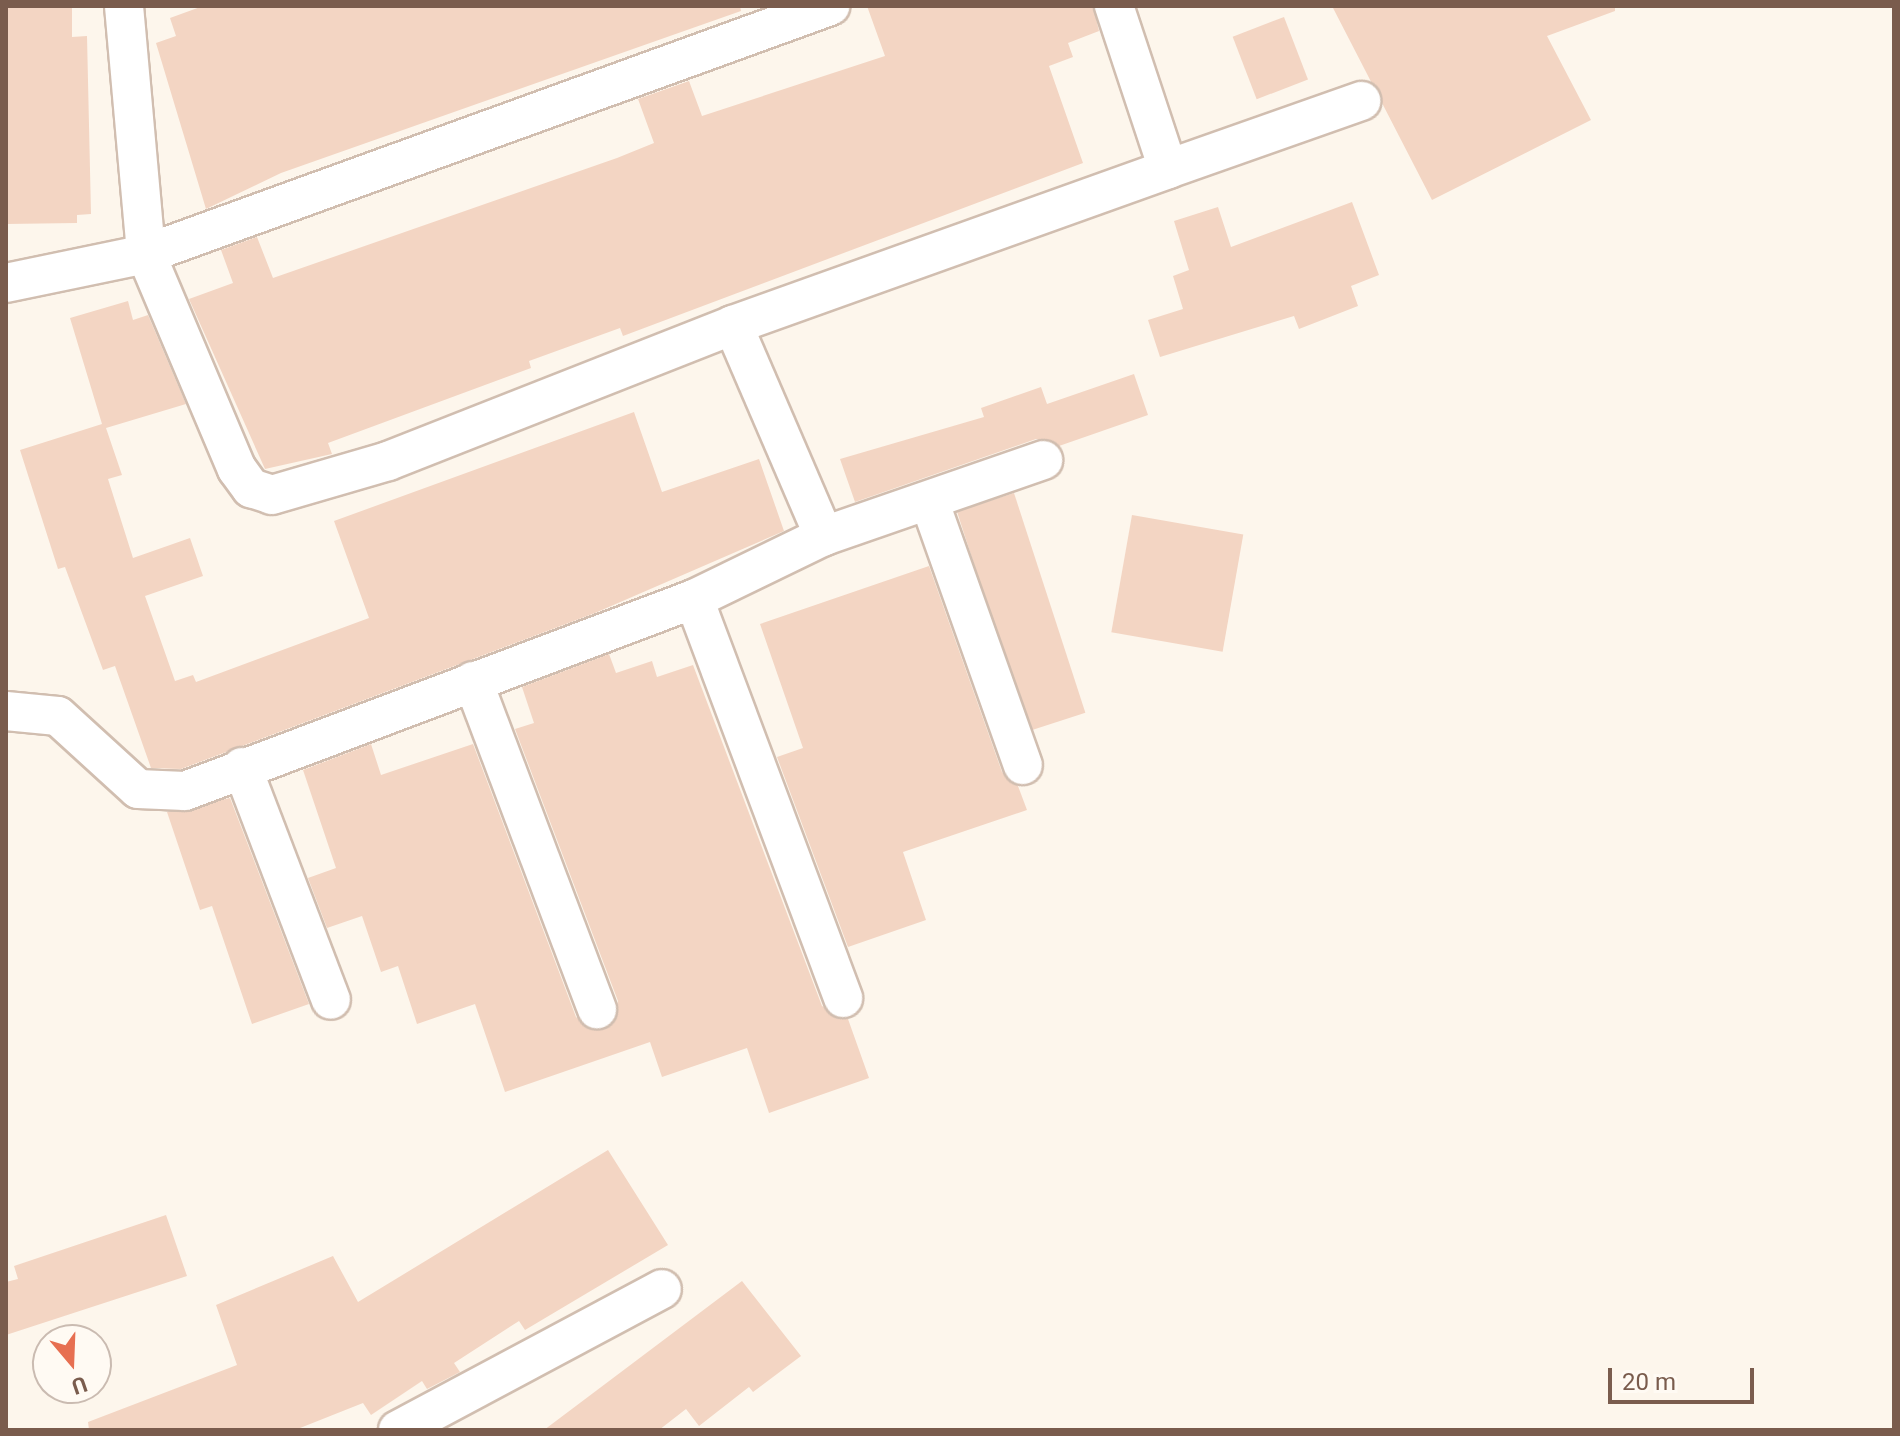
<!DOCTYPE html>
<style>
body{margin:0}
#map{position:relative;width:1900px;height:1436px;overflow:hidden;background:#fdf6ec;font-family:Roboto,sans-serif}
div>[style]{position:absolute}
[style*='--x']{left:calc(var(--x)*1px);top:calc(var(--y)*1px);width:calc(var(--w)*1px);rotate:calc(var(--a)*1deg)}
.building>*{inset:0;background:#f3d5c3;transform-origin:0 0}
.roads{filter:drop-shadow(2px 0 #d1beb0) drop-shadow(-2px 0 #d1beb0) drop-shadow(0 2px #d1beb0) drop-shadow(0 -2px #d1beb0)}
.minor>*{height:38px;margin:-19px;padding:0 19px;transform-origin:19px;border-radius:19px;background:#fff}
span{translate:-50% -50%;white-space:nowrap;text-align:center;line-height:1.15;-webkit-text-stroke:6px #fffaf3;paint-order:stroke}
.frame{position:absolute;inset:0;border:8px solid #7a5c4d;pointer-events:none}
.north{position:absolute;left:32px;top:1324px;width:80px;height:80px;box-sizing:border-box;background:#fffaf3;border:2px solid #cabbb1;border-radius:50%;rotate:161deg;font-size:22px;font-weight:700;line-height:32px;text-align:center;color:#7a5c4d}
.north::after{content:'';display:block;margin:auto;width:28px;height:36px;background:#e76f51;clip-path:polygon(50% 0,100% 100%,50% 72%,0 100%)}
.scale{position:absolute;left:1608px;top:1368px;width:146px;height:36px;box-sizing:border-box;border:4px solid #7a5c4d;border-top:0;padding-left:10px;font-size:24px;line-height:28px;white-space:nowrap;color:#7a5c4d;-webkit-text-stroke:6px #fffaf3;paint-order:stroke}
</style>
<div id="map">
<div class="building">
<i style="clip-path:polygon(6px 6px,72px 6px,72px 37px,87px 36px,91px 214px,77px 215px,77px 223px,6px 224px)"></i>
<i style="clip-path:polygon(203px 6px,740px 6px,741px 11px,281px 173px,206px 209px,156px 43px,176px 36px,170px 18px)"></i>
<i style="clip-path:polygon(867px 6px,1093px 6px,1099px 31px,1068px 43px,1073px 57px,1049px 66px,1083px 163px,623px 336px,620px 328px,529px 361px,531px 368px,328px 443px,332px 454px,265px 469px,189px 299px,233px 283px,221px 250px,257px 237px,273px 278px,617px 158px,654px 143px,638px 99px,689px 81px,702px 116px,885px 56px)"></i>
<i style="clip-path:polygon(1332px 6px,1615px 6px,1615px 11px,1547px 36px,1591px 120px,1432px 200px)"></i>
<i style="left:1284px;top:17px;width:67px;height:55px;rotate:69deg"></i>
<i style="clip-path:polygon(1352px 202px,1379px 275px,1351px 286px,1358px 306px,1299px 329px,1294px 316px,1160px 357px,1148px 320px,1183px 309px,1173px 276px,1189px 270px,1174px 221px,1218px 207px,1231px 247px)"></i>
<i style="clip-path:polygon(128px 301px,133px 320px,148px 315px,186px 404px,106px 428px,122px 475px,108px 479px,133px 558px,190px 538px,203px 576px,145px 596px,175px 681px,193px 675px,196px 682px,369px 618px,334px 521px,634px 412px,662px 492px,759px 459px,784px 531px,595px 613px,181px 769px,151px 768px,115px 666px,103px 670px,65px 567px,58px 569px,20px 450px,102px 424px,70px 318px)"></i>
<i style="clip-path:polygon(1134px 374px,1148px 415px,1059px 446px,1036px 439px,855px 502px,840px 459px,984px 417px,981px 408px,1041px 387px,1047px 404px)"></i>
<i style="left:1014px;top:493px;width:231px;height:60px;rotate:72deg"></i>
<i style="left:1132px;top:515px;width:113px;height:119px;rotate:10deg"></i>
<i style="clip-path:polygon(929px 566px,1002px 772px,1018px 786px,1027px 810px,903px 852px,926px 920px,848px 947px,777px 757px,803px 748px,760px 624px)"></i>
<i style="clip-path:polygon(609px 654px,616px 673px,652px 661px,657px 677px,693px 665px,822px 1006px,848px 1019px,869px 1078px,769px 1113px,747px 1048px,662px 1077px,650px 1042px,505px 1092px,475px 1004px,417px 1024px,398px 966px,381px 972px,362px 916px,327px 928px,308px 878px,336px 868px,303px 770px,371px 744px,381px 775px,473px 744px,576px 1017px,593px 1030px,613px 1023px,618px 1001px,515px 729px,534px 723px,522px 687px)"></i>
<i style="clip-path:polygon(230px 798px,309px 1004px,252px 1024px,212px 906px,200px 910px,167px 812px)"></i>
<i style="clip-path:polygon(608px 1150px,668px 1245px,525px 1330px,519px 1321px,454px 1363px,460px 1372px,427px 1389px,422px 1381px,371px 1415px,363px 1403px,295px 1430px,89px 1430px,88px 1422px,237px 1365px,216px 1305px,333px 1256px,358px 1302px)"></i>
<i style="clip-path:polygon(166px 1215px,187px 1276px,6px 1335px,6px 1282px,18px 1279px,14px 1266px)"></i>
<i style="clip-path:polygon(742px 1281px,801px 1356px,753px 1392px,749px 1387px,699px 1426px,686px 1409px,659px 1430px,544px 1430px)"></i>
</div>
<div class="roads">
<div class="minor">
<i style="--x:124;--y:6;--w:249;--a:84.9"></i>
<i style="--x:146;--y:254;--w:233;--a:67.1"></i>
<i style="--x:237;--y:469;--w:24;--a:54"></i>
<i style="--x:251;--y:488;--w:22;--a:18"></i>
<i style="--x:272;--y:495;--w:121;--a:-16.3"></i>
<i style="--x:388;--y:461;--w:371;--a:-21.5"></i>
<i style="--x:733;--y:325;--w:462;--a:-19.7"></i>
<i style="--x:1168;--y:169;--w:172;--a:-108.3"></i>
<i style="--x:1168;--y:169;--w:205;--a:-19.4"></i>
<i style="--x:6;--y:283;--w:143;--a:-11.7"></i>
<i style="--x:146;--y:254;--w:728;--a:-19.93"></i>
<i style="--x:733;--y:325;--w:230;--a:66.7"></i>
<i style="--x:930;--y:503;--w:278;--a:70.5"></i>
<i style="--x:694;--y:599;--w:426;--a:69.5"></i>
<i style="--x:473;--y:681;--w:351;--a:69.3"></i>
<i style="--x:6;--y:711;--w:52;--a:5.5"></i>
<i style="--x:58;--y:716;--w:108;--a:42.4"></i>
<i style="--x:138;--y:789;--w:47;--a:2.4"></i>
<i style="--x:185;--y:791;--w:544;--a:-20.67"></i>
<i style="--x:694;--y:599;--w:144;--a:-25.9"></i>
<i style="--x:824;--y:536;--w:232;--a:-19.1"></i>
<i style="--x:242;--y:767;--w:249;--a:69.1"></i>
<i style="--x:398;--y:1430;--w:299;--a:-28.1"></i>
</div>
</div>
<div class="frame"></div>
<div class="north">U</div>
<div class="scale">20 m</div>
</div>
